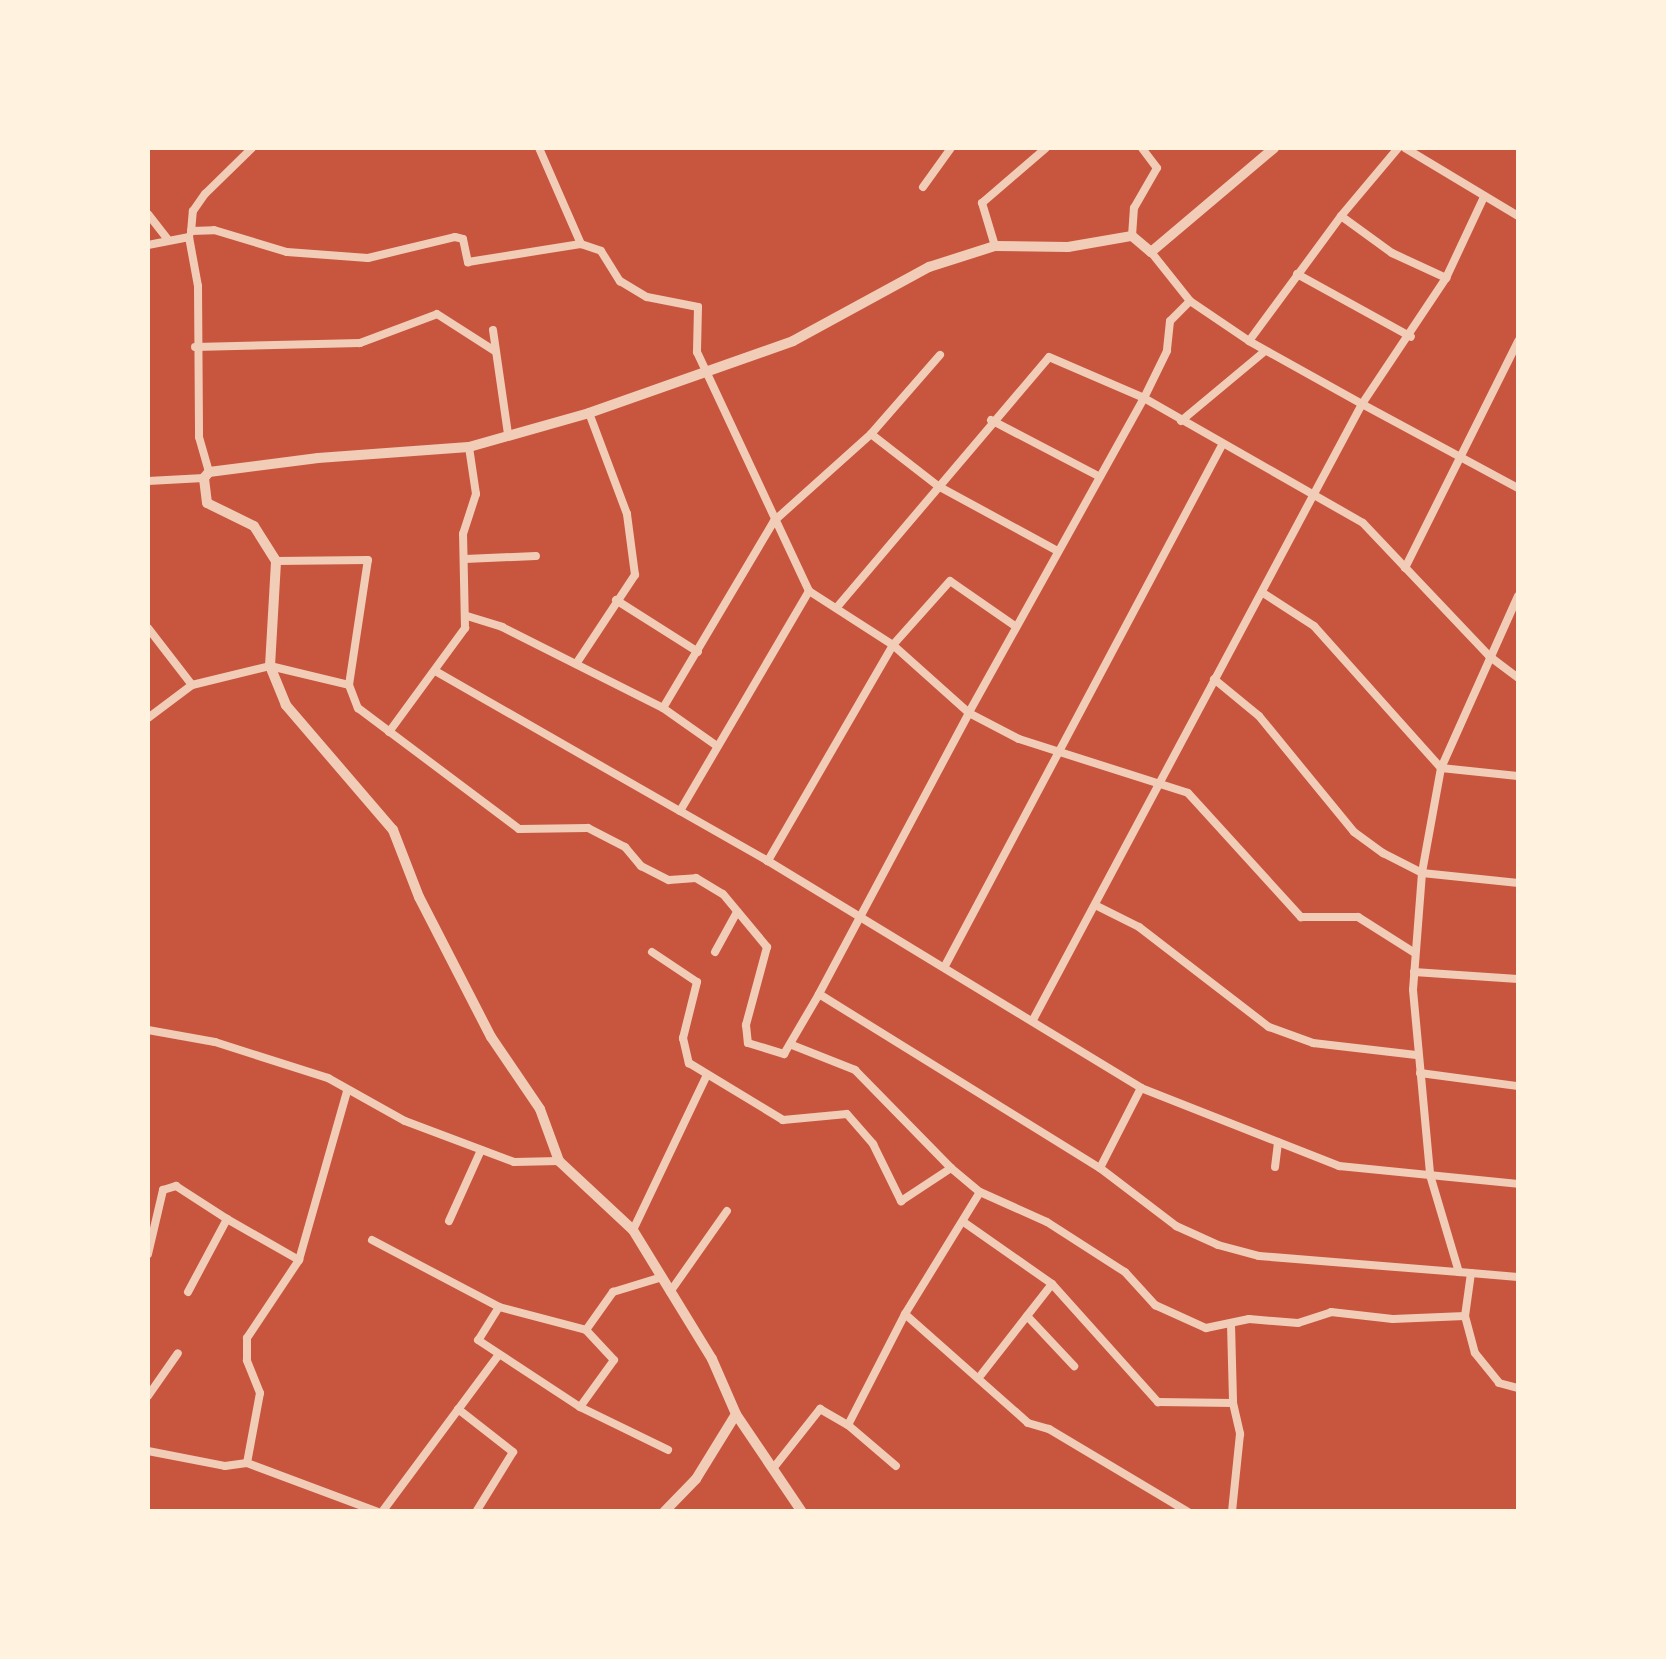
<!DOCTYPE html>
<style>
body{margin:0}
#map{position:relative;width:1666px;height:1659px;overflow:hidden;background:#c8553d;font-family:"Archivo Narrow",sans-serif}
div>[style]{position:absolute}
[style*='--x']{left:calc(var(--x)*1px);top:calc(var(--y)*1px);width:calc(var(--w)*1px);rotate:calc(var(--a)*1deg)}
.minor>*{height:8px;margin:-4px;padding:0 4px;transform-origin:4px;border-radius:4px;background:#f1ccb7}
.tertiary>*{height:10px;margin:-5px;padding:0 5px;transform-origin:5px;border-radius:5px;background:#f1ccb7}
span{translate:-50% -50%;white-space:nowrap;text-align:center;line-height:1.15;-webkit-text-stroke:8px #fff3e0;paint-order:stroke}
.frame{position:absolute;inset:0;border:150px solid #fff3e0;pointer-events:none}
</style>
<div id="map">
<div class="minor">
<i style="--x:539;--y:148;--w:105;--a:66.4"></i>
<i style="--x:581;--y:244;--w:21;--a:19"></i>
<i style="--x:601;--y:251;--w:36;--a:58"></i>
<i style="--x:620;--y:281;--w:31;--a:31"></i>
<i style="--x:647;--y:297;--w:52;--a:11.1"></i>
<i style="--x:698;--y:307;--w:45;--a:91.3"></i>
<i style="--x:697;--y:352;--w:264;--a:64.9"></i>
<i style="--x:809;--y:591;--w:100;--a:32.7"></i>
<i style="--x:893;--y:645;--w:102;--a:41.8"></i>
<i style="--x:969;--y:713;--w:319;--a:118.1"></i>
<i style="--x:819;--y:994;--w:331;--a:31.8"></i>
<i style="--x:1100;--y:1168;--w:96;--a:37.3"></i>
<i style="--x:1176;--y:1226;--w:46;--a:24.3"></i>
<i style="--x:1218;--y:1245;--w:42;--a:15"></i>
<i style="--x:1259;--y:1256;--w:201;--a:4.6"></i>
<i style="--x:1405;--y:148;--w:132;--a:31"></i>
<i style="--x:923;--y:187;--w:48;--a:-54.3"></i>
<i style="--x:148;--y:214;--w:31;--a:52"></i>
<i style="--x:1341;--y:216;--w:89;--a:-50"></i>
<i style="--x:191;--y:231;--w:23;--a:-2"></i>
<i style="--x:214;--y:230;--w:76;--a:16.8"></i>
<i style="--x:287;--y:252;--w:81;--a:4.2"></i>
<i style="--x:368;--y:258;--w:89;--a:-13.6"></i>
<i style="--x:455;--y:237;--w:8;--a:14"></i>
<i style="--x:463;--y:239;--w:24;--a:78"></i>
<i style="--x:468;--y:262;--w:114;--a:-9.1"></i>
<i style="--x:191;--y:232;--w:21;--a:-85"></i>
<i style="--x:193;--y:211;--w:21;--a:-55"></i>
<i style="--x:205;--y:194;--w:66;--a:-44.4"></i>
<i style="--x:1132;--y:236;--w:28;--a:-86"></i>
<i style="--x:1134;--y:208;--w:46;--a:-60.1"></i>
<i style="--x:1157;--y:168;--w:25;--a:-127"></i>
<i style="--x:148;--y:245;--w:42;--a:-11"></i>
<i style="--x:189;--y:237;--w:50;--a:79.6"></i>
<i style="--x:198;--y:286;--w:151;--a:89.6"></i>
<i style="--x:199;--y:437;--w:36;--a:74"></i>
<i style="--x:995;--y:246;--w:45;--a:-106.8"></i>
<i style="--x:982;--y:203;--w:84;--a:-40.7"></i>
<i style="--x:1151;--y:252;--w:63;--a:51.5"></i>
<i style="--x:1190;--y:301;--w:71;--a:34.1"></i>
<i style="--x:1249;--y:341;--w:155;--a:-53.6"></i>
<i style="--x:1341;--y:216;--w:63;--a:36"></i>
<i style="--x:1392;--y:253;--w:60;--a:24.8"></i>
<i style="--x:1446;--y:278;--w:89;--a:-64.9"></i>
<i style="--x:1297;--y:274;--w:130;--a:28.9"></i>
<i style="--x:1446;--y:278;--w:151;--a:123.7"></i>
<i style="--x:1362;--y:404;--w:177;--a:28.3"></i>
<i style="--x:1190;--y:301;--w:28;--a:135"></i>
<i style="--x:1170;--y:321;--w:30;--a:96"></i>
<i style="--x:1167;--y:351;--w:52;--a:116.1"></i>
<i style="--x:1144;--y:398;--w:360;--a:119.1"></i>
<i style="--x:969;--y:713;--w:56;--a:27.5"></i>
<i style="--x:1019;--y:739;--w:177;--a:17.7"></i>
<i style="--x:1188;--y:793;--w:168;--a:47.7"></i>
<i style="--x:1301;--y:917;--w:57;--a:0"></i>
<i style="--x:1358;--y:917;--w:67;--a:32.3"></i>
<i style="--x:493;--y:330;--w:105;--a:81.8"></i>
<i style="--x:195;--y:347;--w:165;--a:-1.4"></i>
<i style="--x:360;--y:343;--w:82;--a:-20.6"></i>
<i style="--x:437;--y:314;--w:67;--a:32.7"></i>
<i style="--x:991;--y:420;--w:121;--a:27.6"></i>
<i style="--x:1181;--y:421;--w:109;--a:-39.8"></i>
<i style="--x:871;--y:434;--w:85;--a:37.8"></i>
<i style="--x:938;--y:486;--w:134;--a:28.5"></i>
<i style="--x:148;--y:481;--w:56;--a:-3.1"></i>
<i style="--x:465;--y:559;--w:71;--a:-2.4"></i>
<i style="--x:1405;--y:568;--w:254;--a:-63.5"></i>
<i style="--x:1263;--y:593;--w:61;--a:32.9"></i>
<i style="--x:1314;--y:626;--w:191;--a:48.2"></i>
<i style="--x:1441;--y:768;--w:77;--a:5.9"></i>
<i style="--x:1518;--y:596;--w:188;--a:114.1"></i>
<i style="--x:1441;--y:768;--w:107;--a:100.3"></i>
<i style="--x:1422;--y:873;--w:117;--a:94.4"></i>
<i style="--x:1413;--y:990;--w:186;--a:84.7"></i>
<i style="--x:1430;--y:1175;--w:101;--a:73.4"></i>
<i style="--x:1459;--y:1272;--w:59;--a:4.8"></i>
<i style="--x:616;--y:600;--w:97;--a:32.4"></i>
<i style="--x:838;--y:606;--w:326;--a:-49.7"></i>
<i style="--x:1049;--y:357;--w:103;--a:23.3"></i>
<i style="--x:1144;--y:398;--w:252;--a:29.7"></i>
<i style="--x:1363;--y:523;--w:183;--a:46.5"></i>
<i style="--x:1489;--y:656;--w:36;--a:37"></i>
<i style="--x:467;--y:616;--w:37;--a:17"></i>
<i style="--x:502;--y:627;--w:180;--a:26.7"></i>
<i style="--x:663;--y:708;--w:66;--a:35.1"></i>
<i style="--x:1015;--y:626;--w:79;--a:-145.3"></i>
<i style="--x:950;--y:581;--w:86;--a:131.7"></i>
<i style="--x:893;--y:645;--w:250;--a:120.1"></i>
<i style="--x:768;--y:861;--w:437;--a:31.3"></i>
<i style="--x:1141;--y:1088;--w:213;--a:21.5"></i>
<i style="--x:1339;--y:1166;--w:180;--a:5.7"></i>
<i style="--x:148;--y:628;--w:72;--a:52.3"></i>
<i style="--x:576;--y:664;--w:107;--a:-56.5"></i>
<i style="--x:635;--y:575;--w:62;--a:-97.5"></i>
<i style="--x:627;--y:514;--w:108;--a:-110.6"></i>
<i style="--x:437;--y:672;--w:280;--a:29.8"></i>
<i style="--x:1214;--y:679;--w:58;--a:39.4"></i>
<i style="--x:1259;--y:716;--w:150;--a:50.7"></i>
<i style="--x:1354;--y:832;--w:36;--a:36"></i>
<i style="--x:1383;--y:853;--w:44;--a:27.1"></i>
<i style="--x:1422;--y:873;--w:97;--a:5.9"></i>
<i style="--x:349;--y:685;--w:25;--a:69"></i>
<i style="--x:358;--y:708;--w:201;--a:36.9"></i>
<i style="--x:519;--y:829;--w:69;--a:-0.8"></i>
<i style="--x:588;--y:828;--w:42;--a:27.2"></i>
<i style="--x:625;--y:847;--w:25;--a:50"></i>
<i style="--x:641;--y:866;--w:31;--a:27"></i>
<i style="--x:669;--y:880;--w:27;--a:-4"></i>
<i style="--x:696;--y:878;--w:31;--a:31"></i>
<i style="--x:723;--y:894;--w:69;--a:50.3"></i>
<i style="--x:767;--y:947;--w:81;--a:105.1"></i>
<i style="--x:746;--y:1025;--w:18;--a:84"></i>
<i style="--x:748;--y:1043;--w:38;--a:17"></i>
<i style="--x:784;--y:1054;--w:69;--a:-59.7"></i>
<i style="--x:663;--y:708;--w:217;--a:-59.3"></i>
<i style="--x:774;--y:521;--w:130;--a:-41.9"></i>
<i style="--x:871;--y:434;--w:105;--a:-48.9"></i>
<i style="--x:148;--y:718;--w:55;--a:-36.9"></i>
<i style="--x:192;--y:685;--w:80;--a:-13.7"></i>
<i style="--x:270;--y:666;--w:81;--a:13.5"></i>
<i style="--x:349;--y:685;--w:126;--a:-81.4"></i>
<i style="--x:368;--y:560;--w:92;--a:179.4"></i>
<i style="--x:389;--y:732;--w:129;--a:-53.8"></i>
<i style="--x:465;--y:628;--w:94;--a:-91.2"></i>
<i style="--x:463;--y:534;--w:42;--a:-72"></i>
<i style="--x:476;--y:494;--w:48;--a:-98.5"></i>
<i style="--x:768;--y:861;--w:101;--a:-150.4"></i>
<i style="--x:680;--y:811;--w:255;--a:-59.6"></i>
<i style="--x:1097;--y:906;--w:47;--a:26.6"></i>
<i style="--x:1139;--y:927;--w:164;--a:37.6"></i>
<i style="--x:1269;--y:1027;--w:47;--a:20"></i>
<i style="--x:1313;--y:1043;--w:104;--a:6.6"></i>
<i style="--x:652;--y:952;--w:54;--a:33.7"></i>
<i style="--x:697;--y:982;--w:58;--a:104"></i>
<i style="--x:683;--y:1038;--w:26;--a:77"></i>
<i style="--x:689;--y:1063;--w:110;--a:31.2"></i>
<i style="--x:783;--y:1120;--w:64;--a:-5.4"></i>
<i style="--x:847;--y:1114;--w:40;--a:49"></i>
<i style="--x:873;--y:1144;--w:64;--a:63.8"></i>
<i style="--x:901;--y:1201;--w:60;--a:-33.4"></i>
<i style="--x:951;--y:1168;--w:38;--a:40"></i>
<i style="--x:980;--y:1192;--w:73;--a:24.1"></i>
<i style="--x:1047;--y:1222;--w:93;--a:32.7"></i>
<i style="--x:1125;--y:1272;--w:45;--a:47.7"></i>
<i style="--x:1155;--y:1305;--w:56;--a:24.3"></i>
<i style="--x:1206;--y:1328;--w:44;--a:-11.8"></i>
<i style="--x:1249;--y:1319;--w:49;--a:4.7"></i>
<i style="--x:1298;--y:1323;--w:35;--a:-18"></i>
<i style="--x:1331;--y:1312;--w:62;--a:6.4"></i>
<i style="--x:1393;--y:1319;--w:72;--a:-2.4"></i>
<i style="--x:715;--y:952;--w:46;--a:-61.2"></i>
<i style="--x:946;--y:964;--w:586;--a:-61.99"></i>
<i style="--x:1414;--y:972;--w:104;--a:3.9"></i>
<i style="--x:1034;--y:1018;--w:696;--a:-61.89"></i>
<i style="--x:1362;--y:404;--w:129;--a:-150.9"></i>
<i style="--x:148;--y:1030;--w:68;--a:10.2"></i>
<i style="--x:215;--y:1042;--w:119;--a:17.7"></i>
<i style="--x:328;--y:1078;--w:88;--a:29.2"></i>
<i style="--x:405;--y:1121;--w:116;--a:20.6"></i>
<i style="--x:514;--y:1162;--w:45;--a:-1.3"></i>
<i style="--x:792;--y:1045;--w:68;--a:21.6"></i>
<i style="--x:855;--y:1070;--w:137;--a:45.6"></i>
<i style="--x:1420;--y:1073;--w:99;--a:7.6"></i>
<i style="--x:1275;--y:1167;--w:25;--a:-83"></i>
<i style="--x:1100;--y:1168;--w:90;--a:-62.9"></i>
<i style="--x:449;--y:1221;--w:78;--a:-65.7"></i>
<i style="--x:965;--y:1223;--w:106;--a:35"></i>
<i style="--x:1052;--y:1284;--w:115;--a:128"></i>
<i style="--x:633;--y:1230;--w:170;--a:-64.5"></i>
<i style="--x:372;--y:1240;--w:144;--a:27.8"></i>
<i style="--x:499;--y:1307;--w:90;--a:14.8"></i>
<i style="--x:586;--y:1330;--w:41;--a:47"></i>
<i style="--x:614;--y:1360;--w:58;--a:125.9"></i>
<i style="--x:148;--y:1254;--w:66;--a:-76.8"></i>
<i style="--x:163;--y:1190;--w:14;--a:-17"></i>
<i style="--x:176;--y:1186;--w:61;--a:32.9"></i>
<i style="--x:1471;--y:1273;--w:43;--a:97.9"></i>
<i style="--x:1465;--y:1316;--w:38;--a:75"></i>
<i style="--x:1475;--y:1353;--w:38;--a:51"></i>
<i style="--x:1499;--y:1383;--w:20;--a:15"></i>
<i style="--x:1052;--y:1284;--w:159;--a:48.1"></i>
<i style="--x:1158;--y:1402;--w:75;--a:0.8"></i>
<i style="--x:1233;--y:1403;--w:32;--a:77"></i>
<i style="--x:1240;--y:1434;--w:78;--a:95.9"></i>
<i style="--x:188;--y:1292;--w:83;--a:-61.9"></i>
<i style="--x:227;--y:1219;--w:83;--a:29.7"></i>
<i style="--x:670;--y:1292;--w:99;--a:-54.9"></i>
<i style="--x:499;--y:1307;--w:39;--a:122"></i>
<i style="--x:478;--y:1340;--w:122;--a:33.3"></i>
<i style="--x:580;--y:1407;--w:98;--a:26"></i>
<i style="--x:905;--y:1314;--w:143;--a:-58.4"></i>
<i style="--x:1027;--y:1316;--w:69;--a:46.8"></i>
<i style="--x:1231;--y:1324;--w:79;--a:88.5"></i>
<i style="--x:586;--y:1330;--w:47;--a:-54.6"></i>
<i style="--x:613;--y:1292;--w:51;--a:-17"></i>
<i style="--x:148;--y:1396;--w:52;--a:-55.1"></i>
<i style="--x:458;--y:1409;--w:70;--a:38"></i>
<i style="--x:513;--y:1452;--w:70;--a:121.7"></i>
<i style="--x:848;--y:1425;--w:63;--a:40.5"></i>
<i style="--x:148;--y:1451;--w:78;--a:11"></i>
<i style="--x:225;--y:1466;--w:22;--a:-8"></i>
<i style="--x:247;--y:1463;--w:140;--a:20.5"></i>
<i style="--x:247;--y:1463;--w:71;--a:-79.5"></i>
<i style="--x:260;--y:1393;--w:35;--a:-112"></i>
<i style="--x:247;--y:1360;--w:22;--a:-90"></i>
<i style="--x:247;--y:1338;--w:94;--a:-56.3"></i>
<i style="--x:299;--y:1260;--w:175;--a:-74.1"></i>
<i style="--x:775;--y:1466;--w:73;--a:-51.7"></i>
<i style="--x:820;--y:1409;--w:32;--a:30"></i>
<i style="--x:848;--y:1425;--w:125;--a:-62.8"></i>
<i style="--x:905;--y:1314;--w:164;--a:41.5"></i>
<i style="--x:1028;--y:1423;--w:22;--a:16"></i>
<i style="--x:1049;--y:1429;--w:162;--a:30.8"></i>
<i style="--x:382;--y:1512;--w:194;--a:-53.4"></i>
</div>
<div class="tertiary">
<i style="--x:664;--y:1512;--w:46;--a:-45.9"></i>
<i style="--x:696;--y:1479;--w:76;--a:-58.4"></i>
<i style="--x:802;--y:1512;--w:118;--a:-124"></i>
<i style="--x:736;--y:1414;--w:60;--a:-113.6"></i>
<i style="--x:712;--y:1359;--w:151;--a:-121.5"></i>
<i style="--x:633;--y:1230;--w:101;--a:-137"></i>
<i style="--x:559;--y:1161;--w:55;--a:-110.1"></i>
<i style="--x:540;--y:1109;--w:87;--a:-124.2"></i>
<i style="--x:491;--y:1037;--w:157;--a:-117.2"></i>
<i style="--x:419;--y:897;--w:72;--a:-111.2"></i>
<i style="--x:393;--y:830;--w:165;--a:-130.6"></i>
<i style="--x:286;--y:705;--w:42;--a:-112.3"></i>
<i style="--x:270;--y:666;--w:105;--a:-86.7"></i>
<i style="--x:276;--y:561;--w:41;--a:-122.2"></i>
<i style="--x:254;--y:526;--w:52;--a:-153.9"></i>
<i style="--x:207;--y:503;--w:25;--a:-97"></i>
<i style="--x:204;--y:478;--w:8;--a:-50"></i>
<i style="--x:209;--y:472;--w:110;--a:-7.3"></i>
<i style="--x:318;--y:458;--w:151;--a:-4.2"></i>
<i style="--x:469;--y:447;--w:125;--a:-15.8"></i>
<i style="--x:589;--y:413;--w:216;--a:-19.4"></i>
<i style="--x:793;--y:341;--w:155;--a:-28.6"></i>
<i style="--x:929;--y:267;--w:69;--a:-17.7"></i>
<i style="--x:995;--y:246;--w:73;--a:0.8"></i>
<i style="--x:1068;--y:247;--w:65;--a:-9.8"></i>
<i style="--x:1132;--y:236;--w:25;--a:40"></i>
<i style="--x:1151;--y:252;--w:161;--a:-40.2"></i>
</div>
<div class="frame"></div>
</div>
